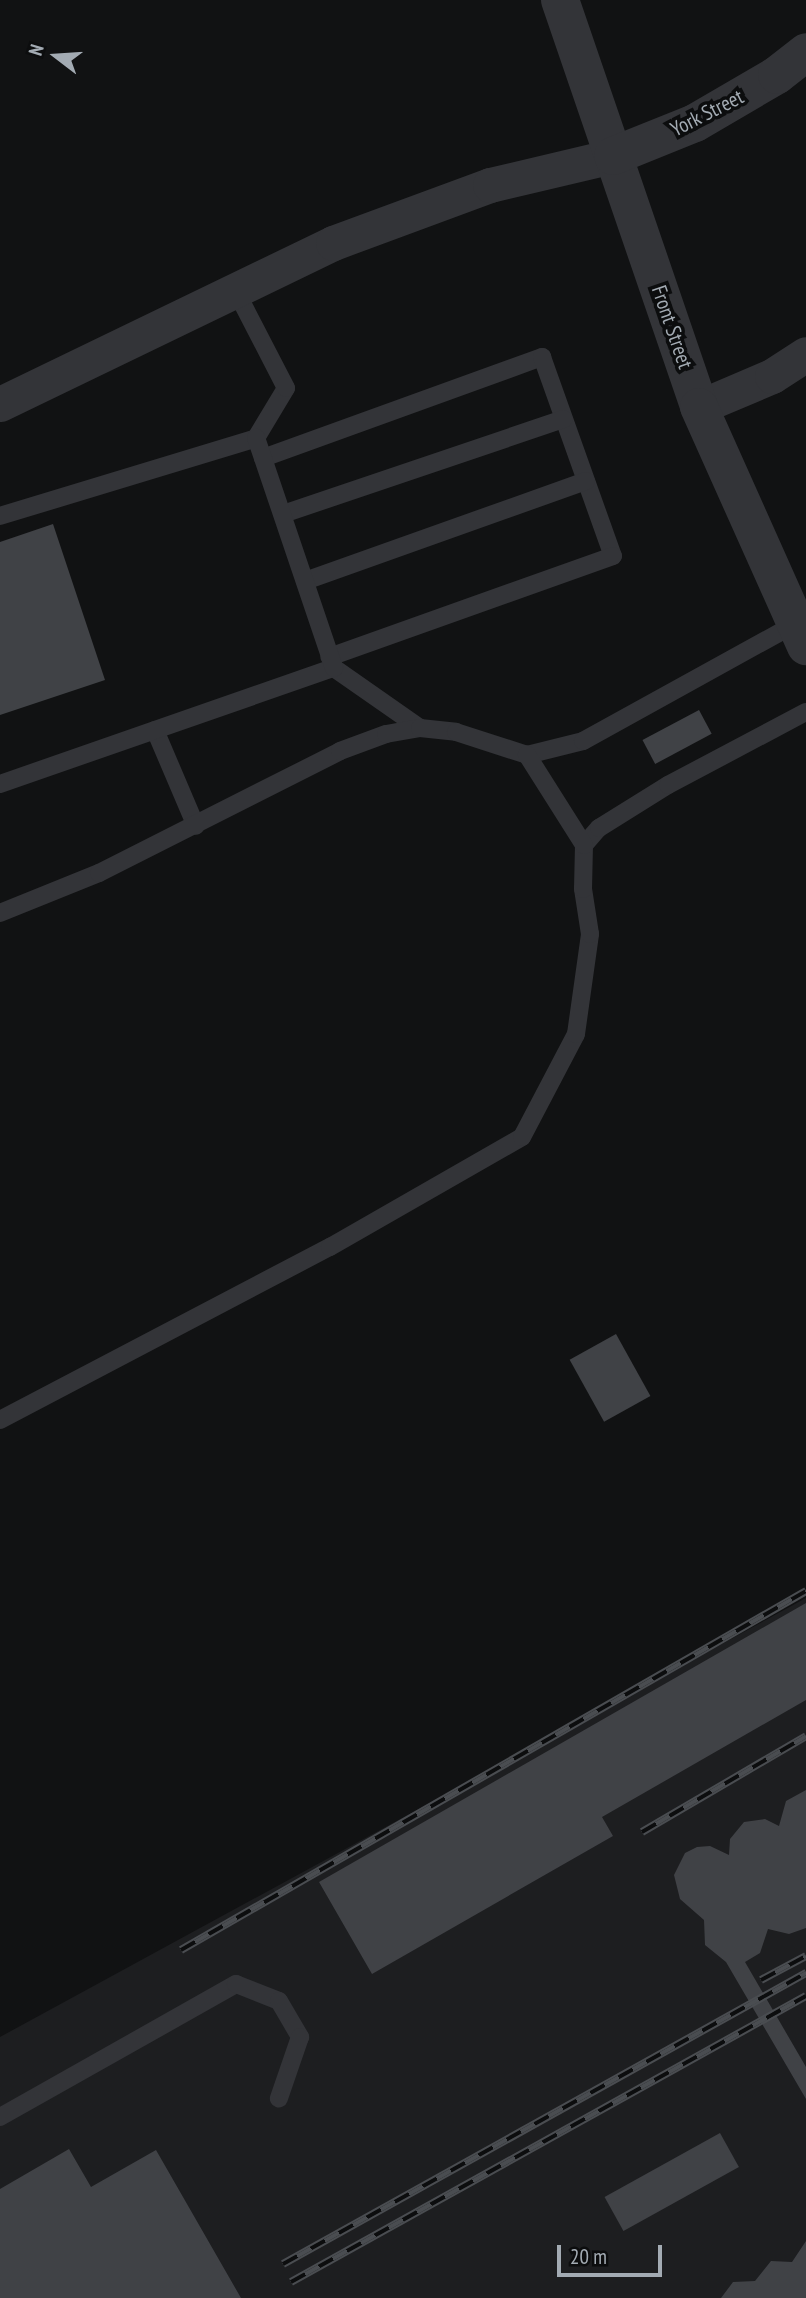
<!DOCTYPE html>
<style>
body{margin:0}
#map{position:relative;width:806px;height:2298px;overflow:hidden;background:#111213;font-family:"PT Sans Narrow",sans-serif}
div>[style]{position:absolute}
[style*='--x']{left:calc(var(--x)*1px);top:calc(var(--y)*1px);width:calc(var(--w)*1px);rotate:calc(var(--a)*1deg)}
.built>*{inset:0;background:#1d1e20}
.building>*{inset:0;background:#404246;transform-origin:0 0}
.service>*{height:18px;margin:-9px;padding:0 9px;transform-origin:9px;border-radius:9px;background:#333438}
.minor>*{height:35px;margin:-17.5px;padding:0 17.5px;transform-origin:17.5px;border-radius:17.5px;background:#333438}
.tertiary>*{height:38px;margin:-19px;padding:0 19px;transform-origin:19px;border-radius:19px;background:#333438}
.rail>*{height:8px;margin-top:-4px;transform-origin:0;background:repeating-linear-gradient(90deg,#0c0d0e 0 16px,#4a4d51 0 32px);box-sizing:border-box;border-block:2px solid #4a4d51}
span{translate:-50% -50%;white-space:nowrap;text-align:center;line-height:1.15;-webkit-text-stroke:7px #0c0d0e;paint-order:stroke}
.street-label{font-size:21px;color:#a3abb3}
.north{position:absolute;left:21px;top:21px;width:70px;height:70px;-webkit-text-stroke:5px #0c0d0e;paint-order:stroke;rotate:287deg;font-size:19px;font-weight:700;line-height:28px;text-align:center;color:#a3abb3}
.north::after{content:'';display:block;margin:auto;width:24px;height:32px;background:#a3abb3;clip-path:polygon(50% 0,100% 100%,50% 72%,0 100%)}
.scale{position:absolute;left:557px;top:2245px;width:105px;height:32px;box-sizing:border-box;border:4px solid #a3abb3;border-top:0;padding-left:9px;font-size:21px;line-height:24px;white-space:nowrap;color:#a3abb3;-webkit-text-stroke:5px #0c0d0e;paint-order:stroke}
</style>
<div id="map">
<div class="built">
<i style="clip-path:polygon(806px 1598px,806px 2298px,0 2298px,0 2037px)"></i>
</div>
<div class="building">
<i style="clip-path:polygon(53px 524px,105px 680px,0 715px,0 542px)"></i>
<i style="left:699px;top:710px;width:27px;height:64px;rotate:62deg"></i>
<i style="left:616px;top:1334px;width:71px;height:53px;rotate:61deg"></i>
<i style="clip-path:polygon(806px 1603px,806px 1700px,602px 1817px,613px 1836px,372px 1974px,319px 1882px)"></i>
<i style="clip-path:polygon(806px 1790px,806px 1928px,789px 1934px,768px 1929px,760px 1953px,745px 1962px,806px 2067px,806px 2099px,726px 1962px,705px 1945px,704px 1920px,680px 1899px,674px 1875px,685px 1853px,697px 1847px,710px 1846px,729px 1855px,730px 1839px,744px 1822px,765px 1819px,779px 1826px,786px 1801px)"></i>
<i style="left:720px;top:2133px;width:39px;height:132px;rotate:61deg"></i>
<i style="clip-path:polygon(69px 2149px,91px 2187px,156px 2150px,241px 2298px,0 2298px,0 2189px)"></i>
<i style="clip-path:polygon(806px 2241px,806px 2298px,721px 2298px,733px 2282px,755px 2281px,771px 2261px,792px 2262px)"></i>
</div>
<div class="service">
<i style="--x:263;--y:458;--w:297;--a:-19.9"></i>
<i style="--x:542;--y:357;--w:211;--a:70.4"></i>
<i style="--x:613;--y:556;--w:301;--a:160.4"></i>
<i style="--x:283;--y:514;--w:296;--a:-18.7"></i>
<i style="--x:0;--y:516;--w:268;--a:-16.9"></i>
<i style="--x:256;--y:438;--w:58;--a:-59"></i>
<i style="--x:286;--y:388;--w:111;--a:-117.3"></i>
<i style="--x:305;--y:581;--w:298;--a:-19.6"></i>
<i style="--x:334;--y:668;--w:105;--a:34.9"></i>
<i style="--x:155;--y:730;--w:104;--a:66.9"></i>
<i style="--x:0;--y:784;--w:354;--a:-19.2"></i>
<i style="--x:334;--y:668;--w:243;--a:-108.7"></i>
<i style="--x:584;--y:845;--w:23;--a:-49"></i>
<i style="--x:599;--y:828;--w:81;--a:-31.9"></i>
<i style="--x:668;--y:785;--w:156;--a:-27.9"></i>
<i style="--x:0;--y:913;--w:107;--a:-22"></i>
<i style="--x:99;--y:873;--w:270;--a:-26.8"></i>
<i style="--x:340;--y:751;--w:49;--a:-20.3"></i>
<i style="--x:386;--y:734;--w:35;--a:-10"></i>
<i style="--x:420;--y:728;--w:36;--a:6"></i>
<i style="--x:456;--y:732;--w:75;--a:17.9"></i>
<i style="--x:527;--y:755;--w:58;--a:-14"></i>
<i style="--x:583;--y:741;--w:242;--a:-28.9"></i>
<i style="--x:0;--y:1420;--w:373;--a:-27.7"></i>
<i style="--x:330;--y:1247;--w:221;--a:-29.8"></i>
<i style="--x:522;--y:1137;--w:116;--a:-62.3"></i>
<i style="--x:576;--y:1034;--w:101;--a:-82"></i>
<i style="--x:590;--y:934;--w:46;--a:-98.8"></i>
<i style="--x:583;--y:889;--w:44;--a:-88.7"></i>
<i style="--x:584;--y:845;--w:107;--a:-122.3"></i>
<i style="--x:0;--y:2117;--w:271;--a:-29.4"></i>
<i style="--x:236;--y:1984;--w:46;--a:21.6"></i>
<i style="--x:279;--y:2001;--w:42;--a:59.7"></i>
<i style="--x:300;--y:2037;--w:65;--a:109"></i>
</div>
<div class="minor">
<i style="--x:0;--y:404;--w:370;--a:-25.8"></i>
<i style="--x:333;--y:243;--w:167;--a:-20.3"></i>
<i style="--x:490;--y:185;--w:126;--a:-13.3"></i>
<i style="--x:699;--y:407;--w:79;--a:-23"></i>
<i style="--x:772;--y:376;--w:40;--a:-32.9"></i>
</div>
<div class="tertiary">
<i style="--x:560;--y:0;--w:430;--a:71.1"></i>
<i style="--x:699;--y:407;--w:262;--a:65.9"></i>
<i style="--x:613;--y:156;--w:88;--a:-21.9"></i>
<i style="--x:695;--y:123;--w:95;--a:-30.3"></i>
<i style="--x:777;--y:75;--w:37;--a:-38"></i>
</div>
<div class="rail">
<i style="--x:642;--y:1832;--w:190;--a:-30.3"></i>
<i style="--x:181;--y:1950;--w:721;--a:-29.87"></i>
<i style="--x:761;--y:1980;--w:51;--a:-28.1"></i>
<i style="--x:283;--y:2264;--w:599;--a:-29.09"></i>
<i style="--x:291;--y:2282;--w:589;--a:-29.05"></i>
</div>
<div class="street-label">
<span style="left:707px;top:113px;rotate:-27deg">York Street</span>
<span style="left:672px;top:327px;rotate:71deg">Front Street</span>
</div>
<div class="north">N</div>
<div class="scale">20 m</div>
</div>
